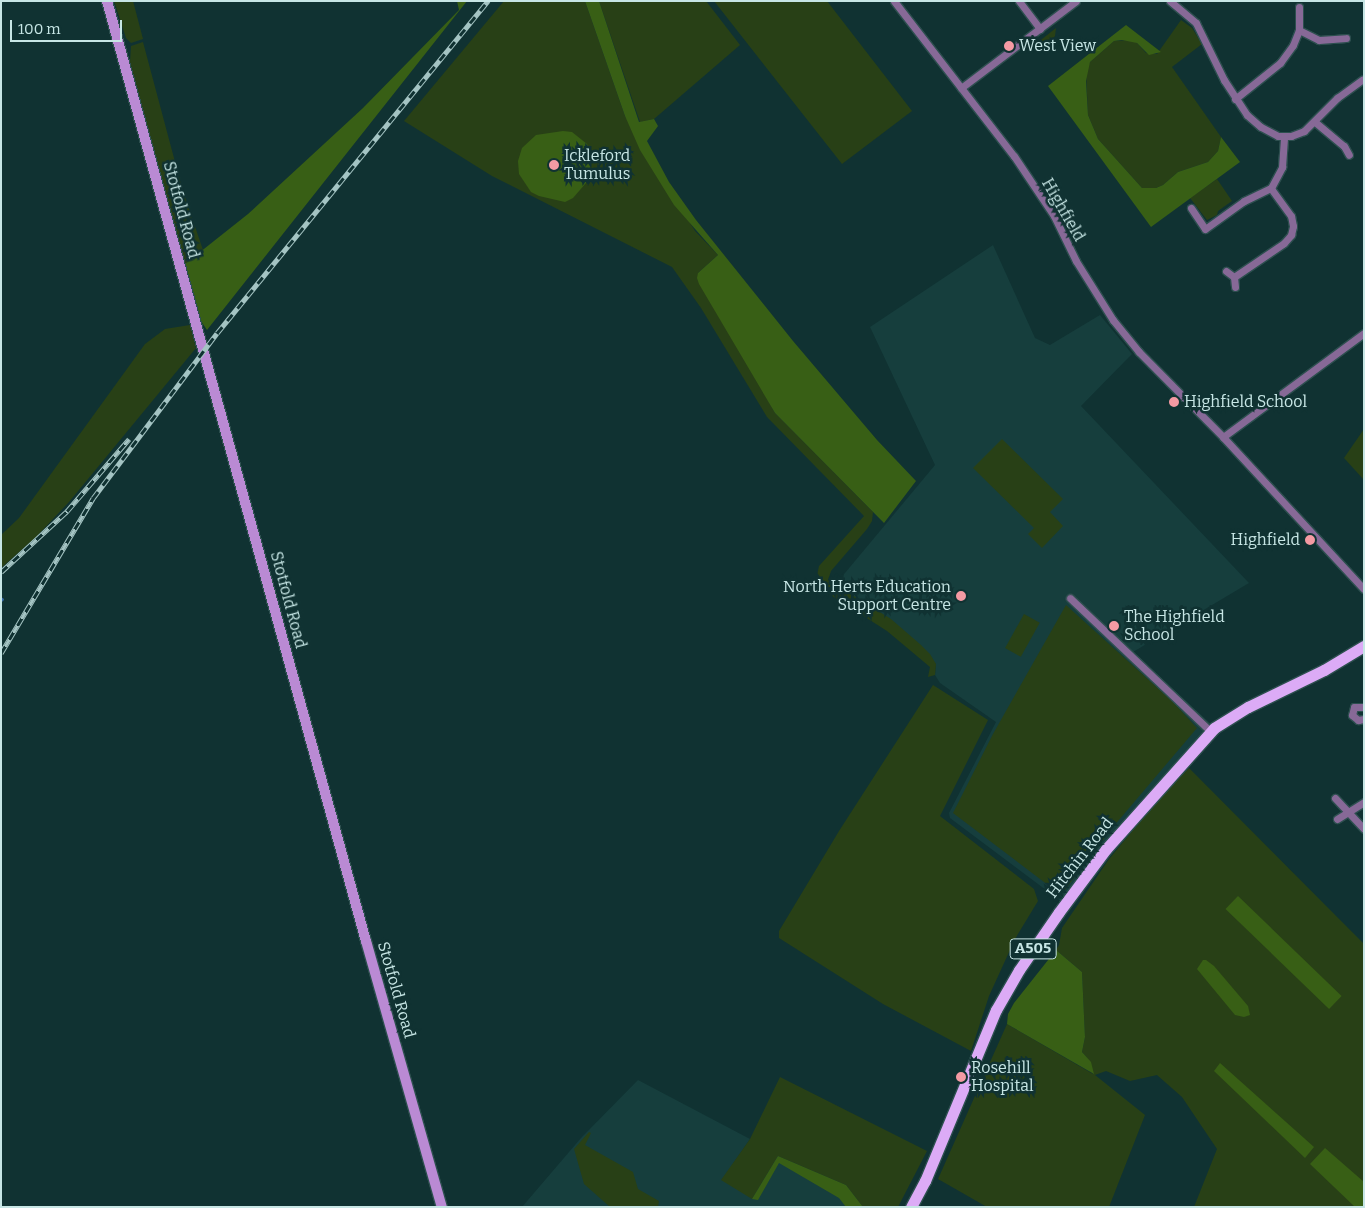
<!DOCTYPE html>
<style>
body{margin:0}
#map{position:relative;width:1365px;height:1208px;overflow:hidden;background:#103232;font-family:Bitter,serif}
div>[style]{position:absolute}
[style*='--x']{left:calc(var(--x)*1px);top:calc(var(--y)*1px);width:calc(var(--w)*1px);rotate:calc(var(--a)*1deg)}
.built>*{inset:0;background:#163e3d}
.green>*{inset:0;background:#284016;transform-origin:0 0}
.forest>*{inset:0;background:#385f15;transform-origin:0 0}
.stream>*{height:2.5px;margin:-1.25px;padding:0 1.25px;transform-origin:1.25px;border-radius:1.25px;background:#3569a5}
.roads{filter:drop-shadow(1px 0 #2d4f4f) drop-shadow(-1px 0 #2d4f4f) drop-shadow(0 1px #2d4f4f) drop-shadow(0 -1px #2d4f4f)}
.street>*{height:7px;margin:-3.5px;padding:0 3.5px;transform-origin:3.5px;border-radius:3.5px;background:#876997}
.secondary>*{height:10px;margin:-5px;padding:0 5px;transform-origin:5px;border-radius:5px;background:#ba8ad4}
.primary>*{height:11px;margin:-5.5px;padding:0 5.5px;transform-origin:5.5px;border-radius:5.5px;background:#dcabf6}
.rail>*{height:4.5px;margin-top:-2.25px;transform-origin:0;background:repeating-linear-gradient(90deg,#103232 0 8px,#a4c4c3 0 16px);box-sizing:border-box;border-block:1px solid #a4c4c3}
.dots>*{width:14px;height:14px;translate:-50% -50%;box-sizing:border-box;border:2px solid #103232;border-radius:50%}
span{translate:-50% -50%;white-space:nowrap;text-align:center;line-height:1.15;-webkit-text-stroke:5px #103232;paint-order:stroke}
.shield-label span{padding:1px 4px;background:#103232;border:1px solid;border-radius:4px;-webkit-text-stroke-width:0}
.shield-label{font-size:15px;color:#c7e6e5;font-weight:700}
.poi-label{font-size:16px;color:#c7e6e5}
.left{translate:0 -50%;text-align:left}
.right{translate:-100% -50%;text-align:right}
.street-label{font-size:16px;color:#c7e6e5}
.frame{position:absolute;inset:0;border:2px solid #c7e6e5;pointer-events:none}
.scale{position:absolute;left:10px;top:20px;width:112px;height:22px;box-sizing:border-box;border:2px solid #c7e6e5;border-top:0;padding-left:6px;font-size:15px;line-height:18px;white-space:nowrap;color:#c7e6e5;-webkit-text-stroke:4px #103232;paint-order:stroke}
</style>
<div id="map">
<div class="built">
<i style="clip-path:polygon(993px 245px,1035px 338px,1050px 345px,1100px 315px,1132px 354px,1081px 406px,1249px 583px,1133px 652px,1211px 724px,1066px 905px,950px 818px,949px 813px,996px 722px,940px 683px,935px 675px,936px 664px,835px 585px,935px 465px,870px 327px)"></i>
<i style="clip-path:polygon(638px 1080px,750px 1139px,722px 1180px,778px 1156px,863px 1207px,522px 1207px,581px 1138px)"></i>
</div>
<div class="green">
<i style="clip-path:polygon(114px 1px,133px 1px,143px 39px,131px 43px,126px 38px)"></i>
<i style="clip-path:polygon(504px 1px,585px 1px,625px 116px,695px 231px,718px 255px,698px 273px,775px 413px,873px 512px,872px 521px,867px 529px,831px 571px,828px 580px,891px 619px,921px 645px,930px 654px,936px 664px,935px 675px,928px 677px,930px 667px,887px 631px,815px 585px,819px 566px,864px 516px,767px 417px,701px 308px,672px 267px,492px 176px,404px 121px)"></i>
<i style="clip-path:polygon(599px 1px,706px 1px,740px 45px,654px 119px,640px 122px)"></i>
<i style="clip-path:polygon(714px 1px,827px 1px,912px 111px,842px 164px)"></i>
<i style="clip-path:polygon(1181px 20px,1192px 28px,1202px 44px,1172px 67px,1221px 137px,1218px 151px,1208px 162px,1178px 172px,1163px 185px,1156px 188px,1142px 188px,1098px 139px,1088px 115px,1086px 71px,1090px 62px,1114px 41px,1131px 40px,1137px 43px,1146px 53px,1157px 54px)"></i>
<i style="clip-path:polygon(1056px 28px,1055px 36px,1050px 43px,1045px 47px,1032px 47px)"></i>
<i style="clip-path:polygon(143px 42px,182px 188px,203px 250px,185px 264px,130px 62px,131px 46px)"></i>
<i style="clip-path:polygon(1217px 179px,1232px 201px,1218px 211px,1217px 215px,1207px 220px,1190px 198px)"></i>
<i style="clip-path:polygon(190px 325px,196px 348px,69px 502px,36px 537px,1px 568px,1px 535px,19px 518px,145px 344px,165px 329px)"></i>
<i style="clip-path:polygon(1364px 429px,1364px 480px,1344px 458px)"></i>
<i style="clip-path:polygon(1002px 439px,1063px 499px,1050px 512px,1063px 526px,1042px 548px,1028px 534px,1034px 528px,973px 468px)"></i>
<i style="clip-path:polygon(1066px 605px,1172px 701px,1197px 728px,1113px 827px,1061px 895px,953px 813px,993px 734px)"></i>
<i style="left:1024px;top:614px;width:18px;height:39px;rotate:29deg"></i>
<i style="clip-path:polygon(933px 685px,988px 720px,940px 816px,1034px 889px,1038px 901px,1015px 939px,989px 996px,971px 1051px,883px 1004px,779px 938px,779px 931px,839px 831px)"></i>
<i style="clip-path:polygon(1189px 768px,1364px 944px,1364px 1207px,1194px 1207px,1217px 1149px,1182px 1097px,1157px 1075px,1130px 1081px,1106px 1071px,1095px 1075px,1145px 1115px,1109px 1207px,987px 1207px,938px 1179px,999px 1042px,1007px 1024px,1093px 1074px,1088px 1059px,1082px 1052px,1085px 1037px,1082px 972px,1056px 950px,1059px 945px,1062px 928px,1109px 859px,1157px 801px)"></i>
<i style="clip-path:polygon(780px 1077px,927px 1151px,898px 1207px,863px 1207px,846px 1185px,778px 1156px,752px 1199px,721px 1180px,750px 1139px)"></i>
<i style="clip-path:polygon(589px 1132px,591px 1133px,585px 1145px,633px 1172px,638px 1189px,659px 1201px,658px 1207px,610px 1207px,584px 1184px,574px 1149px)"></i>
</div>
<div class="forest">
<i style="clip-path:polygon(457px 1px,467px 1px,207px 330px,201px 321px,185px 264px,248px 214px,363px 108px,459px 10px)"></i>
<i style="clip-path:polygon(585px 1px,599px 1px,639px 122px,654px 119px,658px 126px,647px 141px,669px 182px,696px 220px,793px 341px,877px 440px,916px 481px,884px 523px,775px 413px,699px 284px,697px 278px,698px 273px,718px 255px,674px 205px,640px 150px,625px 116px)"></i>
<i style="clip-path:polygon(1126px 25px,1161px 52px,1149px 55px,1137px 43px,1122px 40px,1114px 41px,1090px 62px,1086px 81px,1088px 115px,1098px 139px,1142px 188px,1156px 188px,1163px 185px,1178px 172px,1208px 162px,1218px 151px,1221px 137px,1240px 162px,1151px 227px,1048px 86px)"></i>
<i style="clip-path:polygon(563px 131px,572px 132px,587px 144px,590px 151px,591px 163px,586px 183px,573px 198px,565px 202px,539px 196px,531px 192px,519px 174px,518px 161px,522px 148px,536px 135px)"></i>
<i style="left:1238px;top:896px;width:144px;height:18px;rotate:44deg"></i>
<i style="clip-path:polygon(1056px 950px,1082px 972px,1085px 1037px,1082px 1052px,1091px 1062px,1094px 1074px,1007px 1024px,1008px 1014px,1014px 1003px)"></i>
<i style="clip-path:polygon(1203px 960px,1206px 960px,1214px 966px,1248px 1006px,1250px 1015px,1244px 1017px,1235px 1015px,1197px 969px)"></i>
<i style="clip-path:polygon(1220px 1063px,1314px 1147px,1305px 1158px,1214px 1071px)"></i>
<i style="clip-path:polygon(1325px 1148px,1364px 1182px,1364px 1207px,1355px 1207px,1310px 1164px)"></i>
<i style="clip-path:polygon(778px 1156px,846px 1185px,863px 1207px,846px 1207px,839px 1198px,779px 1163px,758px 1200px,752px 1199px)"></i>
</div>
<div class="stream">
<i style="--x:1;--y:600;--w:1;--a:-45"></i>
</div>
<div class="roads">
<div class="street">
<i style="--x:894;--y:1;--w:196;--a:52.3"></i>
<i style="--x:1014;--y:156;--w:72;--a:56.3"></i>
<i style="--x:1054;--y:216;--w:50;--a:63.9"></i>
<i style="--x:1076;--y:261;--w:70;--a:57.9"></i>
<i style="--x:1113;--y:320;--w:41;--a:50.9"></i>
<i style="--x:1139;--y:352;--w:120;--a:45.3"></i>
<i style="--x:1223;--y:437;--w:207;--a:47.2"></i>
<i style="--x:1019;--y:1;--w:35;--a:53"></i>
<i style="--x:1170;--y:1;--w:34;--a:40"></i>
<i style="--x:1196;--y:23;--w:64;--a:63.8"></i>
<i style="--x:1224;--y:80;--w:42;--a:56.7"></i>
<i style="--x:1247;--y:115;--w:18;--a:41"></i>
<i style="--x:1261;--y:127;--w:19;--a:28"></i>
<i style="--x:1278;--y:136;--w:13;--a:0"></i>
<i style="--x:1291;--y:136;--w:14;--a:-21"></i>
<i style="--x:1304;--y:131;--w:47;--a:-45"></i>
<i style="--x:1337;--y:98;--w:31;--a:-36"></i>
<i style="--x:1299;--y:30;--w:22;--a:27"></i>
<i style="--x:1319;--y:40;--w:27;--a:-4"></i>
<i style="--x:961;--y:88;--w:144;--a:-37.1"></i>
<i style="--x:1235;--y:99;--w:58;--a:-38.7"></i>
<i style="--x:1280;--y:63;--w:22;--a:-54"></i>
<i style="--x:1293;--y:45;--w:16;--a:-68"></i>
<i style="--x:1299;--y:30;--w:23;--a:-90"></i>
<i style="--x:1315;--y:122;--w:38;--a:40"></i>
<i style="--x:1344;--y:146;--w:10;--a:61"></i>
<i style="--x:1191;--y:208;--w:25;--a:56"></i>
<i style="--x:1205;--y:229;--w:48;--a:-35.7"></i>
<i style="--x:1244;--y:201;--w:30;--a:-26"></i>
<i style="--x:1271;--y:188;--w:24;--a:-62"></i>
<i style="--x:1282;--y:167;--w:30;--a:-86"></i>
<i style="--x:1226;--y:271;--w:10;--a:37"></i>
<i style="--x:1234;--y:277;--w:10;--a:84"></i>
<i style="--x:1234;--y:277;--w:60;--a:-34.2"></i>
<i style="--x:1284;--y:243;--w:11;--a:-49"></i>
<i style="--x:1291;--y:235;--w:9;--a:-77"></i>
<i style="--x:1293;--y:226;--w:10;--a:-101"></i>
<i style="--x:1291;--y:216;--w:34;--a:-126"></i>
<i style="--x:1223;--y:437;--w:175;--a:-36.4"></i>
<i style="--x:1070;--y:598;--w:193;--a:43.5"></i>
<i style="--x:1364;--y:707;--w:10;--a:180"></i>
<i style="--x:1354;--y:707;--w:8;--a:104"></i>
<i style="--x:1352;--y:715;--w:8;--a:40"></i>
<i style="--x:1358;--y:720;--w:6;--a:-9"></i>
<i style="--x:1335;--y:798;--w:42;--a:46.9"></i>
<i style="--x:1337;--y:819;--w:32;--a:-32"></i>
</div>
<div class="secondary">
<i style="--x:107;--y:1;--w:975;--a:74.6"></i>
<i style="--x:366;--y:941;--w:277;--a:74.1"></i>
</div>
<div class="primary">
<i style="--x:911;--y:1207;--w:30;--a:-62"></i>
<i style="--x:925;--y:1181;--w:185;--a:-67.5"></i>
<i style="--x:996;--y:1010;--w:46;--a:-60.1"></i>
<i style="--x:1019;--y:970;--w:70;--a:-55.4"></i>
<i style="--x:1059;--y:912;--w:79;--a:-53.3"></i>
<i style="--x:1106;--y:849;--w:162;--a:-48.2"></i>
<i style="--x:1214;--y:728;--w:40;--a:-32"></i>
<i style="--x:1248;--y:707;--w:85;--a:-26"></i>
<i style="--x:1324;--y:670;--w:47;--a:-31"></i>
</div>
</div>
<div class="rail">
<i style="--x:1;--y:572;--w:90;--a:-42.7"></i>
<i style="--x:67;--y:511;--w:95;--a:-49.3"></i>
<i style="--x:1;--y:653;--w:180;--a:-59.3"></i>
<i style="--x:93;--y:498;--w:206;--a:-53.1"></i>
<i style="--x:217;--y:333;--w:429;--a:-50.8"></i>
</div>
<div class="dots">
<i style="left:1009px;top:46px;background:#f49aa3"></i>
<i style="left:554px;top:165px;background:#f49aa3"></i>
<i style="left:1174px;top:402px;background:#f49aa3"></i>
<i style="left:1310px;top:540px;background:#f49aa3"></i>
<i style="left:961px;top:596px;background:#f49aa3"></i>
<i style="left:1114px;top:626px;background:#f49aa3"></i>
<i style="left:961px;top:1077px;background:#f49aa3"></i>
</div>
<div class="shield-label">
<span style="left:1033px;top:949px">A505</span>
</div>
<div class="poi-label">
<span class="left" style="left:1019px;top:46px">West View</span>
<span class="left" style="left:564px;top:165px">Ickleford<br>Tumulus</span>
<span class="left" style="left:1184px;top:402px">Highfield School</span>
<span class="right" style="left:1300px;top:540px">Highfield</span>
<span class="right" style="left:951px;top:596px">North Herts Education<br>Support Centre</span>
<span class="left" style="left:1124px;top:626px">The Highfield<br>School</span>
<span class="left" style="left:971px;top:1077px">Rosehill<br>Hospital</span>
</div>
<div class="street-label">
<span style="left:181px;top:210px;rotate:75deg">Stotfold Road</span>
<span style="left:1063px;top:210px;rotate:60deg">Highfield</span>
<span style="left:288px;top:600px;rotate:75deg">Stotfold Road</span>
<span style="left:1080px;top:858px;rotate:-52deg">Hitchin Road</span>
<span style="left:396px;top:990px;rotate:74deg">Stotfold Road</span>
</div>
<div class="frame"></div>
<div class="scale">100 m</div>
</div>
